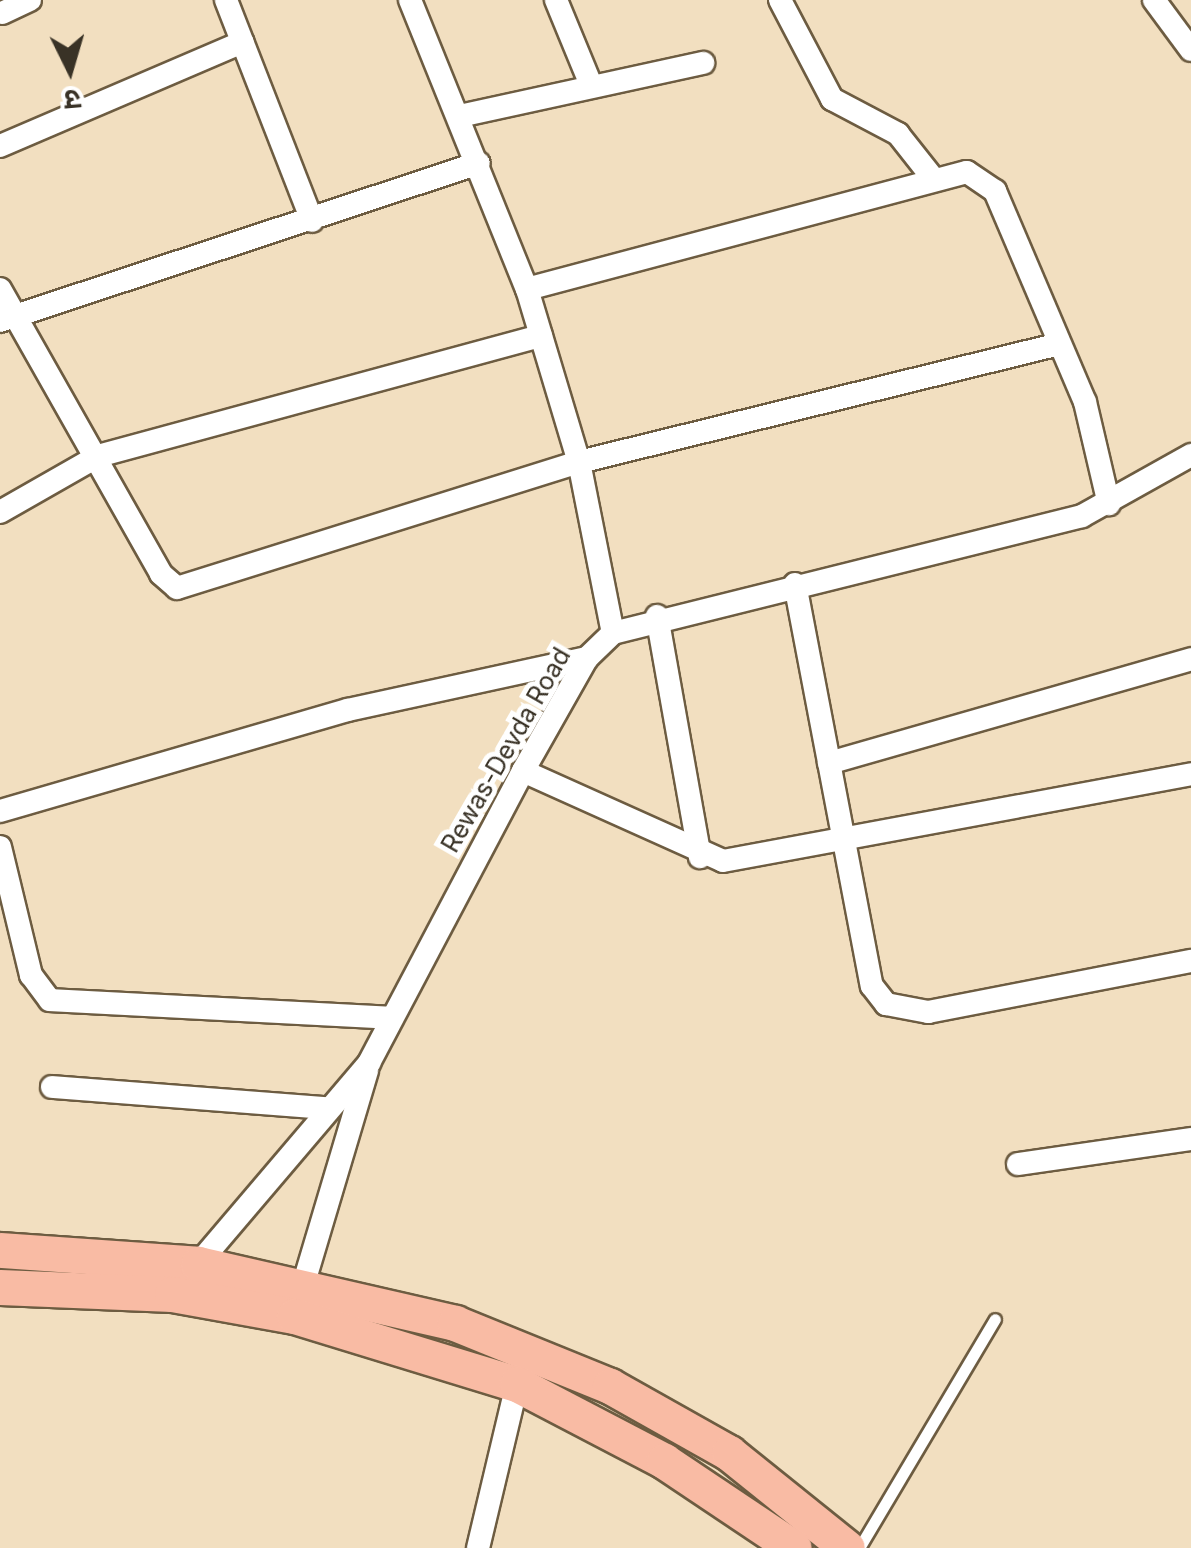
<!DOCTYPE html>
<meta charset="utf-8">
<style>
body{margin:0}
#map{position:relative;width:1191px;height:1548px;overflow:hidden;background:#f2dfc0;font-family:Inter,"Noto Sans Devanagari",sans-serif}
div>[style]{position:absolute}
[style*='--x']{left:calc(var(--x)*1px);top:calc(var(--y)*1px);width:calc(var(--w)*1px);rotate:calc(var(--a)*1deg)}
.roads{filter:drop-shadow(2px 0 #6d5c41) drop-shadow(-2px 0 #6d5c41) drop-shadow(0 2px #6d5c41) drop-shadow(0 -2px #6d5c41)}
.lane>*{height:11px;margin:-5.5px;padding:0 5.5px;transform-origin:5.5px;border-radius:5.5px;background:#fff}
.street>*{height:22px;margin:-11px;padding:0 11px;transform-origin:11px;border-radius:11px;background:#fff}
.primary>*{height:35px;margin:-17.5px;padding:0 17.5px;transform-origin:17.5px;border-radius:17.5px;background:#f9bba4}
span{translate:-50% -50%;white-space:nowrap;text-align:center;line-height:1.15;-webkit-text-stroke:10px #fff;paint-order:stroke}
.street-label{font-size:25px;color:#393226}
.north{position:absolute;left:20px;top:20px;width:100px;height:100px;-webkit-text-stroke:8px #fff;paint-order:stroke;rotate:175deg;font-size:28px;font-weight:700;line-height:40px;text-align:center;color:#393226}
.north::after{content:'';display:block;margin:auto;width:35px;height:45px;background:#393226;clip-path:polygon(50% 0,100% 100%,50% 72%,0 100%)}
</style>
<div id="map">
<div class="roads">
<div class="lane">
<i style="--x:859;--y:1548;--w:266;--a:-59.3"></i>
</div>
<div class="street">
<i style="--x:226;--y:0;--w:237;--a:68.7"></i>
<i style="--x:410;--y:0;--w:312;--a:68"></i>
<i style="--x:527;--y:289;--w:181;--a:73.3"></i>
<i style="--x:579;--y:462;--w:174;--a:78.8"></i>
<i style="--x:556;--y:0;--w:92;--a:67.6"></i>
<i style="--x:780;--y:0;--w:112;--a:62.3"></i>
<i style="--x:832;--y:99;--w:75;--a:27.9"></i>
<i style="--x:898;--y:134;--w:55;--a:51.7"></i>
<i style="--x:1154;--y:0;--w:62;--a:53.5"></i>
<i style="--x:2;--y:13;--w:31;--a:-25"></i>
<i style="--x:460;--y:116;--w:249;--a:-12.3"></i>
<i style="--x:0;--y:146;--w:264;--a:-23.2"></i>
<i style="--x:0;--y:289;--w:327;--a:60.5"></i>
<i style="--x:161;--y:574;--w:21;--a:41"></i>
<i style="--x:177;--y:588;--w:421;--a:-17.4"></i>
<i style="--x:579;--y:462;--w:491;--a:-13.8"></i>
<i style="--x:527;--y:289;--w:455;--a:-14.9"></i>
<i style="--x:967;--y:172;--w:34;--a:34"></i>
<i style="--x:995;--y:191;--w:229;--a:66.9"></i>
<i style="--x:1085;--y:402;--w:105;--a:76.8"></i>
<i style="--x:0;--y:321;--w:504;--a:-18.26"></i>
<i style="--x:0;--y:512;--w:113;--a:-29.7"></i>
<i style="--x:98;--y:456;--w:459;--a:-15.2"></i>
<i style="--x:795;--y:584;--w:409;--a:79.2"></i>
<i style="--x:872;--y:986;--w:23;--a:52"></i>
<i style="--x:886;--y:1004;--w:43;--a:10.8"></i>
<i style="--x:928;--y:1012;--w:268;--a:-11"></i>
<i style="--x:657;--y:616;--w:245;--a:79.9"></i>
<i style="--x:829;--y:763;--w:377;--a:-16"></i>
<i style="--x:523;--y:771;--w:219;--a:24.2"></i>
<i style="--x:723;--y:861;--w:476;--a:-10.5"></i>
<i style="--x:0;--y:811;--w:362;--a:-16.2"></i>
<i style="--x:348;--y:710;--w:245;--a:-12.3"></i>
<i style="--x:0;--y:847;--w:132;--a:76.4"></i>
<i style="--x:31;--y:975;--w:31;--a:53"></i>
<i style="--x:50;--y:1000;--w:339;--a:3"></i>
<i style="--x:52;--y:1087;--w:277;--a:4.4"></i>
<i style="--x:1018;--y:1164;--w:175;--a:-8.2"></i>
<i style="--x:193;--y:1270;--w:272;--a:-49.6"></i>
<i style="--x:369;--y:1063;--w:330;--a:-62.2"></i>
<i style="--x:523;--y:771;--w:130;--a:-60.5"></i>
<i style="--x:587;--y:658;--w:36;--a:-44"></i>
<i style="--x:613;--y:633;--w:483;--a:-14"></i>
<i style="--x:1082;--y:516;--w:125;--a:-29.2"></i>
<i style="--x:299;--y:1299;--w:238;--a:-73.4"></i>
<i style="--x:478;--y:1548;--w:169;--a:-76.6"></i>
</div>
<div class="primary">
<i style="--x:0;--y:1250;--w:198;--a:4"></i>
<i style="--x:198;--y:1264;--w:264;--a:12.9"></i>
<i style="--x:455;--y:1323;--w:167;--a:22.1"></i>
<i style="--x:610;--y:1386;--w:137;--a:29.4"></i>
<i style="--x:729;--y:1453;--w:151;--a:38.8"></i>
<i style="--x:0;--y:1287;--w:172;--a:2.3"></i>
<i style="--x:172;--y:1294;--w:124;--a:10.2"></i>
<i style="--x:294;--y:1316;--w:233;--a:17"></i>
<i style="--x:517;--y:1384;--w:166;--a:27.6"></i>
<i style="--x:664;--y:1461;--w:156;--a:33.8"></i>
</div>
</div>
<div class="street-label">
<span style="left:506px;top:750px;rotate:-60deg">Rewas-Devda Road</span>
</div>
<div class="north">उ</div>
</div>
